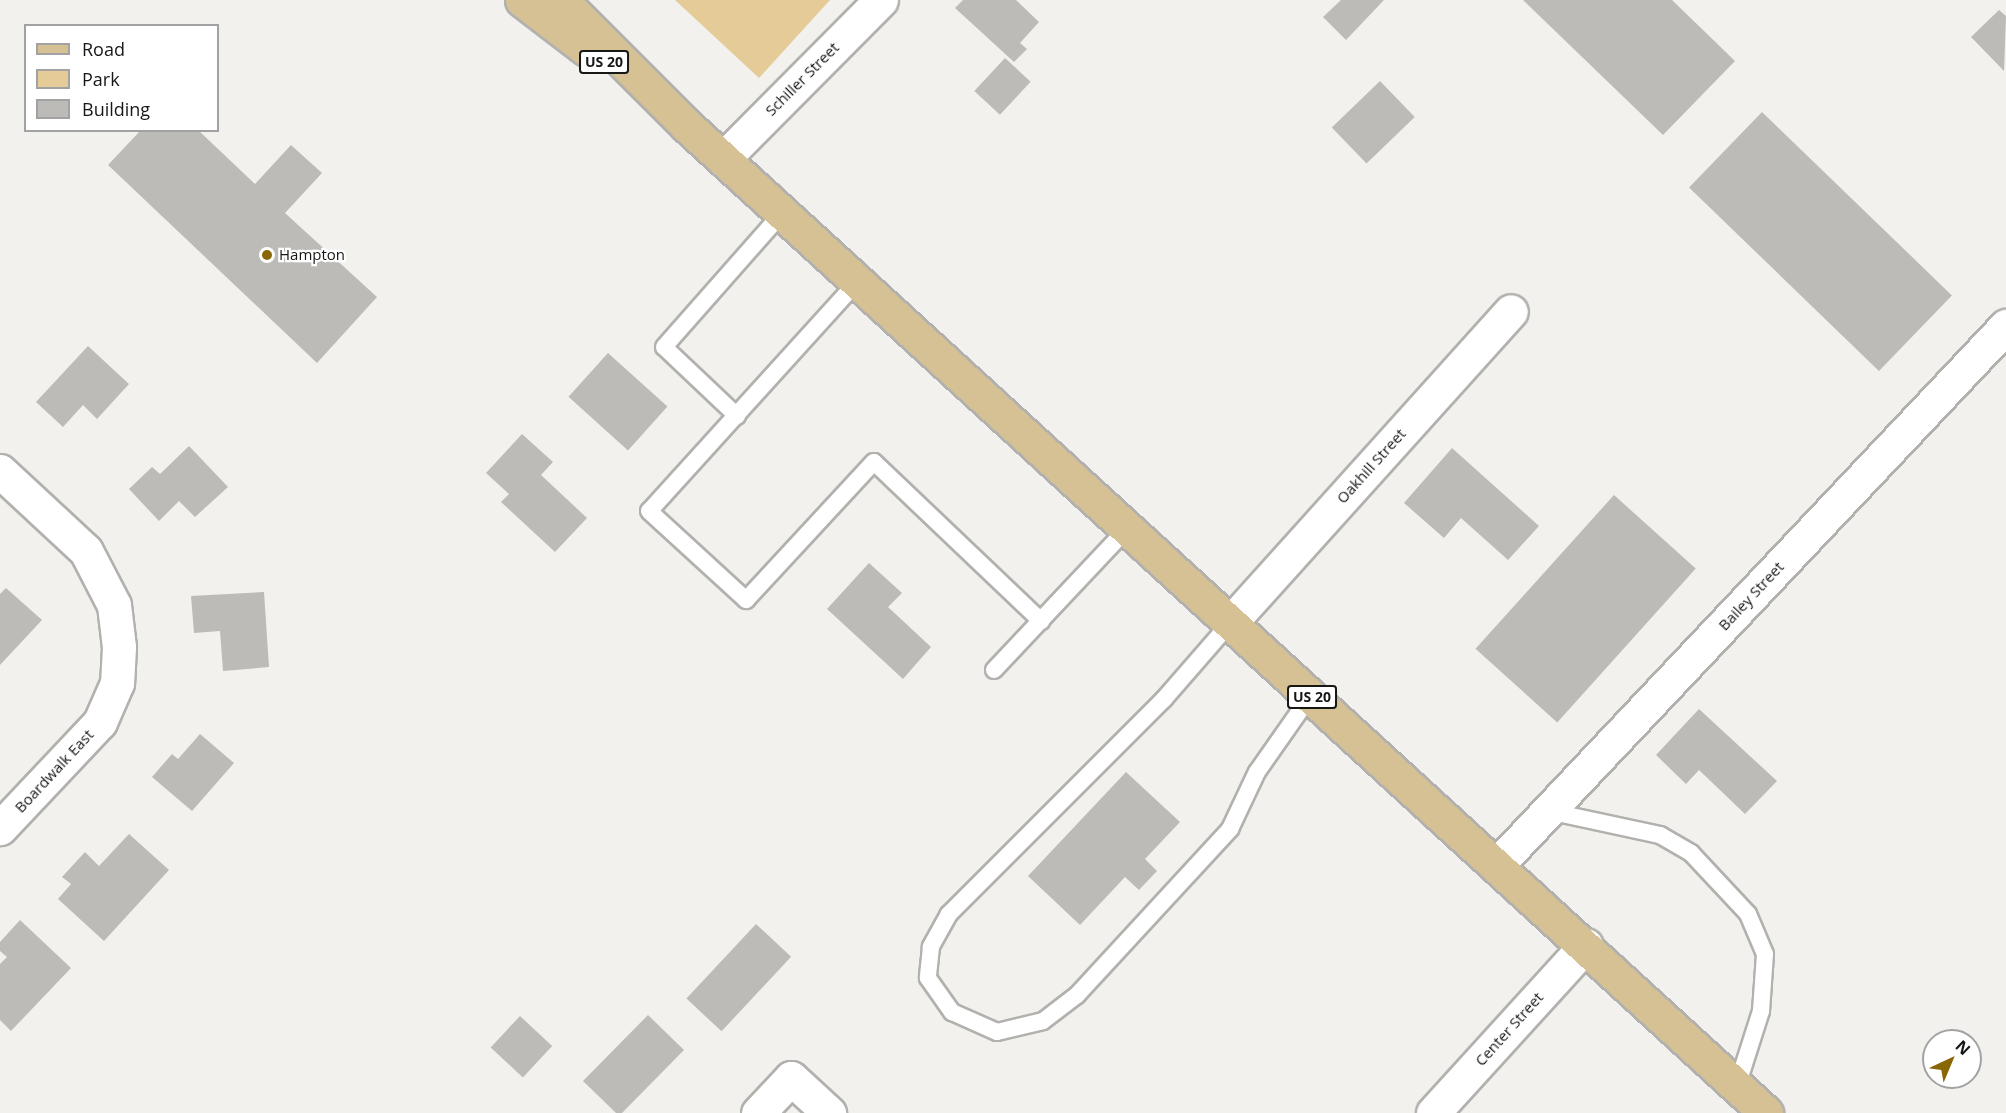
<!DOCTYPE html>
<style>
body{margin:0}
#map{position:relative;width:2006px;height:1113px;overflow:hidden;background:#f2f1ee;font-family:"Open Sans",sans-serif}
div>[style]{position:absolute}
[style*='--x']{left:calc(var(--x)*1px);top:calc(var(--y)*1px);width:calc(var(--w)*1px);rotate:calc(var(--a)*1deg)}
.green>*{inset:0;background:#e4cb98}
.building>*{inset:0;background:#bcbbb8;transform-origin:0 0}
.roads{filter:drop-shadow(2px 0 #b2b1ae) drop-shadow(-2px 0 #b2b1ae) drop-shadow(0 2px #b2b1ae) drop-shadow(0 -2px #b2b1ae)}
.service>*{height:16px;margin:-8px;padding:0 8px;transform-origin:8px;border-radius:8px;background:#fff}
.minor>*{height:33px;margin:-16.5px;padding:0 16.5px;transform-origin:16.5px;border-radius:16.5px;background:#fff}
.primary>*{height:33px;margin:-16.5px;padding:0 16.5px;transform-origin:16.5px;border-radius:16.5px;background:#d5c194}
.dots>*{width:16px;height:16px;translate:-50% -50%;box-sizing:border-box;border:3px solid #fff;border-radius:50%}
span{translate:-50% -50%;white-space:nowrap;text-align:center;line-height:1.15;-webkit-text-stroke:4.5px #fff;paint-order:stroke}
.shield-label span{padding:2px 4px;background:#fff;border:2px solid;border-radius:4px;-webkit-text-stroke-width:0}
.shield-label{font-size:14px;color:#171716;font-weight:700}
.street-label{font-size:15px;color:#171716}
.poi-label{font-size:15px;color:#171716}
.left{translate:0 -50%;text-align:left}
.legend{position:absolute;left:24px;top:24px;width:195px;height:108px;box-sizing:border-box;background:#fff;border:2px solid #a2a2a2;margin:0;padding:8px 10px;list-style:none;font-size:18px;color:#171716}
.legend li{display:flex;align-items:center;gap:12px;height:30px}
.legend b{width:30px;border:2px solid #a2a2a2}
.north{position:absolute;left:1922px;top:1029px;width:60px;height:60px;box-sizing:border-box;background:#fff;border:2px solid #a2a2a2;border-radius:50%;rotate:44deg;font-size:16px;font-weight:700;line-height:24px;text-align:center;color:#171716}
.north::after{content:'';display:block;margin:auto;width:21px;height:27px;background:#896704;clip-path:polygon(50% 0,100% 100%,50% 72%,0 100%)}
</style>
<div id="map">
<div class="green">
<i style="clip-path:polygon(675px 0,830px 0,759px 78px)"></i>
</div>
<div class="building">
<i style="clip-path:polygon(963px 0,1016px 0,1039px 22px,1020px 43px,1027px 49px,1014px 62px,955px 8px)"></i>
<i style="clip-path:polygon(1341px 0,1384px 0,1346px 40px,1323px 17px)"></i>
<i style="clip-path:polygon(1523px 0,1672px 0,1735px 61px,1663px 135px)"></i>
<i style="clip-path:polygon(1999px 10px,2006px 16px,2004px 71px,1971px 37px)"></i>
<i style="left:1005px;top:58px;width:35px;height:45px;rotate:43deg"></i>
<i style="left:1380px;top:81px;width:50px;height:67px;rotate:46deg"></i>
<i style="left:1762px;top:112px;width:264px;height:105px;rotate:44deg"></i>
<i style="clip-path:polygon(141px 130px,198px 130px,255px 184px,291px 145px,322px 173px,285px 213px,377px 297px,317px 363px,108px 165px)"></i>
<i style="clip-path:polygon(88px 346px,129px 384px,97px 419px,83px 405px,63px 427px,36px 402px)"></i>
<i style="left:608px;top:353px;width:80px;height:59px;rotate:42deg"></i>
<i style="clip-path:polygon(522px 434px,553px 462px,541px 475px,587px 518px,555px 552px,501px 502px,509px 494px,486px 473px)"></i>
<i style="clip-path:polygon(189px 446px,228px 487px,195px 517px,179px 501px,159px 521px,129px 489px,152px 467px,160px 474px)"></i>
<i style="clip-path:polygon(1452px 448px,1539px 526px,1508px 560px,1461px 518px,1444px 538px,1404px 503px)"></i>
<i style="left:1614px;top:495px;width:110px;height:207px;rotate:42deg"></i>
<i style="clip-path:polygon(869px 563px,902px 593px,888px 607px,931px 647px,903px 679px,827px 609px)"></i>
<i style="clip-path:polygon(6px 588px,42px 620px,0 665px,0 594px)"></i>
<i style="clip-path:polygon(264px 592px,269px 667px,223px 671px,220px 631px,194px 633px,191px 596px)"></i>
<i style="clip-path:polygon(1699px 709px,1777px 781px,1745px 814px,1699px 770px,1686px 784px,1656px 755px)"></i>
<i style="clip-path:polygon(200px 734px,234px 763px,192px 811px,152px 777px,172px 754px,178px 759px)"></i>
<i style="clip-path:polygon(1126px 772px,1180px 822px,1145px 859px,1157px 871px,1139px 890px,1125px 877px,1080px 925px,1028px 876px)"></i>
<i style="clip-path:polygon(129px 834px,169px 870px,104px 941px,58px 899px,71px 884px,62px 877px,85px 852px,99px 866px)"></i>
<i style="clip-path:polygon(20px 920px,71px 968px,11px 1031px,0 1020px,0 964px,7px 957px,0 951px,0 942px)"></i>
<i style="left:756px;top:924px;width:48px;height:102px;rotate:43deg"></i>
<i style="clip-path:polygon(648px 1015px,684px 1050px,622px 1113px,616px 1113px,583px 1081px)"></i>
<i style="left:520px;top:1016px;width:44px;height:43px;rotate:43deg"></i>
</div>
<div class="roads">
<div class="service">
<i style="--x:857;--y:282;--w:309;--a:132.2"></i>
<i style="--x:649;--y:511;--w:132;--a:42.5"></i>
<i style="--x:746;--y:600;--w:188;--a:-47.2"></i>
<i style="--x:874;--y:462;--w:231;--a:43.6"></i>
<i style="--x:737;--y:416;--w:100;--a:-136.6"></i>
<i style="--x:664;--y:347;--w:179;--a:-48.6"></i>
<i style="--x:1231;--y:622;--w:102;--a:131"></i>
<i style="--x:1164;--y:699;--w:304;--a:135"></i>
<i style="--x:949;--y:914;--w:38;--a:119"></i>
<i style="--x:931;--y:947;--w:31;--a:96"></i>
<i style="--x:928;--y:978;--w:42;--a:54.8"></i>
<i style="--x:952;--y:1012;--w:49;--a:24"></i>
<i style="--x:997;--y:1032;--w:47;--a:-13.4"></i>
<i style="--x:1043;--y:1021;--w:43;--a:-37.4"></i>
<i style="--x:1077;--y:995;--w:226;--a:-47.3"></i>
<i style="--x:1230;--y:829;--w:63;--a:-64.7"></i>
<i style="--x:1257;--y:772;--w:94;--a:-55"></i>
<i style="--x:994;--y:670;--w:195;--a:-46.7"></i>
<i style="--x:1548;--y:811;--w:115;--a:12.1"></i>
<i style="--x:1660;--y:835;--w:36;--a:30"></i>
<i style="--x:1691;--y:853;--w:83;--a:46.9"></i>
<i style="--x:1748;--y:914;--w:43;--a:67"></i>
<i style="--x:1765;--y:954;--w:57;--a:94"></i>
<i style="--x:1761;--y:1011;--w:79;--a:107.7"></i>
</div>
<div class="minor">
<i style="--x:723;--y:159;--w:224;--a:-45.2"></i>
<i style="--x:0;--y:471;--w:117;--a:42.9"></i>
<i style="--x:86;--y:551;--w:61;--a:62.6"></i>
<i style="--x:114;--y:605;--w:42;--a:83.2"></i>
<i style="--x:119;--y:647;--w:36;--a:93"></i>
<i style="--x:117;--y:683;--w:43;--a:113.6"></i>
<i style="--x:100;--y:722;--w:146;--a:133.3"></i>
<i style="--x:1231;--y:622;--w:418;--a:-48"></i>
<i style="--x:1496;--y:866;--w:743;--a:-46.64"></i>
<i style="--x:758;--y:1113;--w:48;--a:-46.7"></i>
<i style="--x:791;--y:1078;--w:52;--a:42.6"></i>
<i style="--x:1433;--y:1113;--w:227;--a:-47.7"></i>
</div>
<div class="primary">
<i style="--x:522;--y:0;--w:81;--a:37.4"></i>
<i style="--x:561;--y:0;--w:177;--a:45"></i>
<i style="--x:686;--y:125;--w:1464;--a:42.45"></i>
</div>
</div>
<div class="dots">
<i style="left:267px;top:255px;background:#896704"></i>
</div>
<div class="shield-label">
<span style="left:604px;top:62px">US 20</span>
<span style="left:1312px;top:697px">US 20</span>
</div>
<div class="street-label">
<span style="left:802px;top:79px;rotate:-45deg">Schiller Street</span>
<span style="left:1371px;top:466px;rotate:-48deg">Oakhill Street</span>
<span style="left:1751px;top:596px;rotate:-47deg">Bailey Street</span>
<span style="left:54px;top:771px;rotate:-47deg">Boardwalk East</span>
<span style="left:1509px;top:1029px;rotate:-48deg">Center Street</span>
</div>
<div class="poi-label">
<span class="left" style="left:279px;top:255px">Hampton</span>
</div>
<ul class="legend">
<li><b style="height:8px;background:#d5c194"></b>Road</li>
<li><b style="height:16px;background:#e4cb98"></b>Park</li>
<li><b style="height:16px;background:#bcbbb8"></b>Building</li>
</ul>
<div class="north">N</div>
</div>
